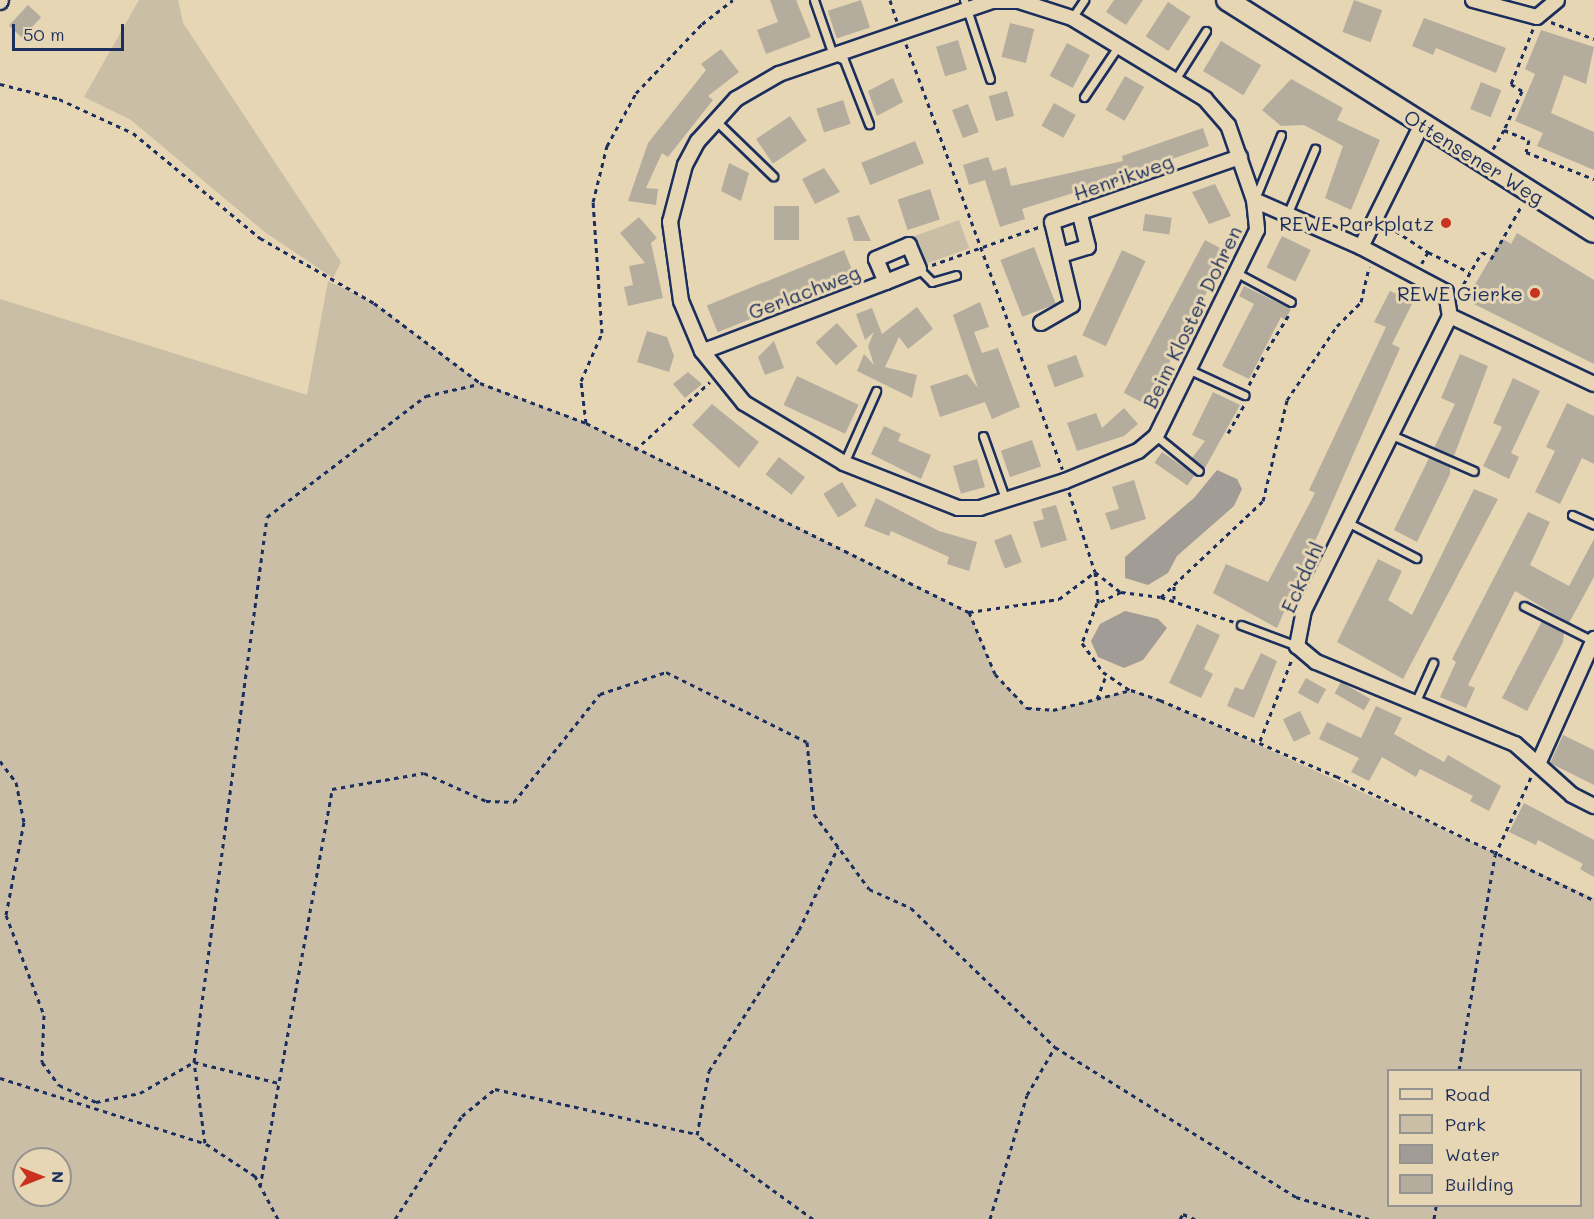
<!DOCTYPE html>
<style>
body{margin:0}
#map{position:relative;width:1594px;height:1219px;overflow:hidden;background:#e7d6b3;font-family:Mali,sans-serif}
div>[style]{position:absolute}
[style*='--x']{left:calc(var(--x)*1px);top:calc(var(--y)*1px);width:calc(var(--w)*1px);rotate:calc(var(--a)*1deg)}
.green>*{inset:0;background:#cabea7;transform-origin:0 0}
.water>*{inset:0;background:#a19d96}
.building>*{inset:0;background:#b4ad9e;transform-origin:0 0}
.path>*{height:3px;margin-top:-1.5px;transform-origin:0;background:repeating-linear-gradient(90deg,#1b2f5e 0 4.5px,transparent 0 9px)}
.roads{filter:drop-shadow(2px 0 #1b2f5e) drop-shadow(-2px 0 #1b2f5e) drop-shadow(0 2px #1b2f5e) drop-shadow(0 -2px #1b2f5e)}
.lane>*{height:7px;margin:-3.5px;padding:0 3.5px;transform-origin:3.5px;border-radius:3.5px;background:#e7d6b3}
.street>*{height:14px;margin:-7px;padding:0 7px;transform-origin:7px;border-radius:7px;background:#e7d6b3}
.secondary>*{height:20px;margin:-10px;padding:0 10px;transform-origin:10px;border-radius:10px;background:#e7d6b3}
.dots>*{width:16px;height:16px;translate:-50% -50%;box-sizing:border-box;border:3px solid #e7d6b3;border-radius:50%}
span{translate:-50% -50%;white-space:nowrap;text-align:center;line-height:1.15;-webkit-text-stroke:6px #e7d6b3;paint-order:stroke}
.street-label{font-size:20px;color:#1b2f5e}
.poi-label{font-size:20px;color:#1b2f5e}
.right{translate:-100% -50%;text-align:right}
.legend{position:absolute;left:1387px;top:1069px;width:195px;height:138px;box-sizing:border-box;background:#e7d6b3;border:2px solid #959391;margin:0;padding:8px 10px;list-style:none;font-size:18px;color:#1b2f5e}
.legend li{display:flex;align-items:center;gap:12px;height:30px}
.legend b{width:30px;border:2px solid #959391}
.north{position:absolute;left:12px;top:1147px;width:60px;height:60px;box-sizing:border-box;background:#e7d6b3;border:2px solid #959391;border-radius:50%;rotate:90deg;font-size:16px;font-weight:700;line-height:24px;text-align:center;color:#1b2f5e}
.north::after{content:'';display:block;margin:auto;width:21px;height:27px;background:#c8321e;clip-path:polygon(50% 0,100% 100%,50% 72%,0 100%)}
.scale{position:absolute;left:12px;top:24px;width:112px;height:27px;box-sizing:border-box;border:3px solid #1b2f5e;border-top:0;padding-left:8px;font-size:18px;line-height:21px;white-space:nowrap;color:#1b2f5e;-webkit-text-stroke:4px #e7d6b3;paint-order:stroke}
</style>
<div id="map">
<div class="green">
<i style="clip-path:polygon(139px 0,178px 0,183px 23px,341px 262px,333px 278px,266px 233px,131px 120px,84px 97px)"></i>
<i style="left:959px;top:220px;width:30px;height:50px;rotate:70deg"></i>
<i style="clip-path:polygon(evenodd,328px 281px,374px 303px,480px 383px,586px 423px,969px 612px,995px 674px,1027px 708px,1053px 710px,1131px 690px,1160px 700px,1594px 898px,1594px 1219px,0 1219px,0 299px,307px 395px,328px 281px,1388px 1070px,1580px 1070px,1580px 1206px,1388px 1206px,1388px 1070px,328px 281px,24px 1159px,60px 1159px,60px 1195px,24px 1195px,24px 1159px)"></i>
</div>
<div class="water">
<i style="clip-path:polygon(1217px 470px,1237px 479px,1242px 489px,1234px 506px,1177px 556px,1168px 573px,1148px 585px,1125px 578px,1125px 557px,1194px 498px)"></i>
<i style="clip-path:polygon(1125px 611px,1158px 619px,1167px 628px,1143px 660px,1124px 668px,1098px 657px,1091px 641px,1100px 624px)"></i>
</div>
<div class="building">
<i style="clip-path:polygon(770px 0,796px 0,811px 37px,766px 54px,757px 30px,778px 22px)"></i>
<i style="left:861px;top:0;width:29px;height:35px;rotate:72deg"></i>
<i style="clip-path:polygon(1114px 0,1143px 0,1126px 25px,1106px 12px)"></i>
<i style="left:1354px;top:0;width:30px;height:34px;rotate:20deg"></i>
<i style="left:1168px;top:2px;width:27px;height:41px;rotate:33deg"></i>
<i style="left:28px;top:5px;width:18px;height:28px;rotate:43deg"></i>
<i style="clip-path:polygon(1424px 18px,1506px 48px,1496px 73px,1436px 48px,1433px 55px,1412px 46px)"></i>
<i style="left:1010px;top:23px;width:25px;height:35px;rotate:14deg"></i>
<i style="clip-path:polygon(1541px 30px,1594px 47px,1586px 84px,1564px 75px,1551px 113px,1594px 132px,1594px 170px,1537px 146px,1543px 133px,1515px 121px,1535px 74px,1525px 69px)"></i>
<i style="left:958px;top:40px;width:31px;height:23px;rotate:73deg"></i>
<i style="left:1221px;top:41px;width:47px;height:35px;rotate:31deg"></i>
<i style="left:1067px;top:43px;width:26px;height:37px;rotate:28deg"></i>
<i style="clip-path:polygon(721px 49px,739px 72px,708px 96px,713px 100px,668px 157px,662px 153px,646px 188px,658px 189px,656px 205px,628px 201px,648px 143px,706px 70px,701px 64px)"></i>
<i style="left:1125px;top:76px;width:22px;height:39px;rotate:30deg"></i>
<i style="clip-path:polygon(893px 78px,903px 102px,877px 116px,868px 91px)"></i>
<i style="clip-path:polygon(1291px 79px,1343px 108px,1337px 120px,1380px 140px,1351px 210px,1325px 198px,1343px 146px,1304px 125px,1281px 126px,1262px 110px)"></i>
<i style="left:1481px;top:82px;width:22px;height:29px;rotate:22deg"></i>
<i style="left:1007px;top:91px;width:26px;height:19px;rotate:74deg"></i>
<i style="left:843px;top:100px;width:25px;height:28px;rotate:72deg"></i>
<i style="left:1054px;top:103px;width:25px;height:26px;rotate:29deg"></i>
<i style="left:968px;top:104px;width:30px;height:17px;rotate:69deg"></i>
<i style="left:790px;top:116px;width:30px;height:41px;rotate:56deg"></i>
<i style="clip-path:polygon(1203px 128px,1209px 146px,1115px 179px,1117px 187px,1085px 197px,1083px 190px,1022px 209px,1025px 219px,1000px 227px,985px 180px,969px 185px,963px 165px,988px 157px,993px 171px,1006px 167px,1011px 186px,1123px 161px,1122px 156px)"></i>
<i style="left:915px;top:141px;width:24px;height:58px;rotate:68deg"></i>
<i style="clip-path:polygon(729px 163px,749px 173px,741px 201px,721px 191px)"></i>
<i style="clip-path:polygon(824px 168px,840px 192px,815px 204px,802px 179px)"></i>
<i style="clip-path:polygon(1215px 184px,1231px 216px,1209px 224px,1192px 192px)"></i>
<i style="left:930px;top:189px;width:32px;height:34px;rotate:72deg"></i>
<i style="left:774px;top:206px;width:25px;height:34px"></i>
<i style="left:1145px;top:214px;width:27px;height:17px;rotate:8deg"></i>
<i style="clip-path:polygon(859px 215px,871px 241px,854px 241px,847px 218px)"></i>
<i style="clip-path:polygon(639px 217px,657px 238px,651px 243px,663px 298px,628px 306px,624px 287px,633px 285px,629px 266px,645px 263px,620px 233px)"></i>
<i style="clip-path:polygon(1517px 233px,1594px 280px,1594px 364px,1474px 304px,1480px 295px,1471px 291px,1499px 244px,1503px 239px,1511px 244px)"></i>
<i style="left:1282px;top:236px;width:32px;height:35px;rotate:26deg"></i>
<i style="left:1205px;top:240px;width:26px;height:173px;rotate:28deg"></i>
<i style="left:1034px;top:247px;width:61px;height:36px;rotate:69deg"></i>
<i style="left:844px;top:250px;width:29px;height:148px;rotate:68deg"></i>
<i style="left:1122px;top:250px;width:26px;height:94px;rotate:25deg"></i>
<i style="clip-path:polygon(1244px 286px,1291px 309px,1285px 320px,1281px 317px,1249px 379px,1222px 366px,1254px 304px,1239px 296px)"></i>
<i style="clip-path:polygon(1390px 291px,1413px 302px,1392px 344px,1400px 348px,1277px 628px,1213px 593px,1226px 564px,1268px 582px,1315px 493px,1309px 490px,1386px 327px,1374px 322px)"></i>
<i style="clip-path:polygon(980px 302px,989px 327px,974px 332px,982px 353px,998px 348px,1020px 407px,992px 419px,985px 402px,940px 417px,930px 386px,967px 374px,978px 388px,953px 315px)"></i>
<i style="clip-path:polygon(917px 307px,933px 329px,908px 349px,899px 337px,885px 367px,917px 375px,912px 398px,857px 371px,864px 354px,874px 365px,868px 346px,874px 332px,865px 340px,856px 314px,872px 308px,882px 334px)"></i>
<i style="left:837px;top:323px;width:31px;height:29px;rotate:48deg"></i>
<i style="clip-path:polygon(647px 331px,667px 337px,674px 356px,669px 372px,637px 362px)"></i>
<i style="clip-path:polygon(774px 341px,784px 368px,765px 375px,758px 357px)"></i>
<i style="clip-path:polygon(1460px 354px,1488px 366px,1454px 456px,1434px 448px,1455px 404px,1441px 398px)"></i>
<i style="left:1076px;top:355px;width:23px;height:31px;rotate:70deg"></i>
<i style="clip-path:polygon(688px 372px,702px 384px,685px 398px,673px 384px)"></i>
<i style="left:797px;top:376px;width:68px;height:32px;rotate:25deg"></i>
<i style="clip-path:polygon(1513px 378px,1540px 391px,1511px 453px,1519px 457px,1509px 479px,1483px 466px,1502px 427px,1493px 423px)"></i>
<i style="clip-path:polygon(1213px 392px,1240px 405px,1205px 468px,1192px 458px,1205px 441px,1192px 435px)"></i>
<i style="clip-path:polygon(1567px 403px,1594px 416px,1594px 464px,1582px 458px,1560px 504px,1535px 492px,1555px 451px,1546px 447px)"></i>
<i style="clip-path:polygon(712px 404px,759px 442px,739px 468px,692px 425px)"></i>
<i style="clip-path:polygon(1124px 408px,1138px 424px,1124px 436px,1077px 451px,1067px 423px,1096px 413px,1102px 428px)"></i>
<i style="clip-path:polygon(884px 426px,901px 434px,898px 441px,931px 455px,921px 479px,871px 454px)"></i>
<i style="left:1032px;top:440px;width:28px;height:33px;rotate:71deg"></i>
<i style="left:1162px;top:452px;width:40px;height:13px;rotate:35deg"></i>
<i style="left:779px;top:457px;width:33px;height:22px;rotate:38deg"></i>
<i style="clip-path:polygon(1429px 458px,1450px 466px,1450px 474px,1417px 542px,1394px 530px)"></i>
<i style="left:977px;top:459px;width:29px;height:25px;rotate:74deg"></i>
<i style="clip-path:polygon(1134px 480px,1146px 519px,1111px 530px,1105px 513px,1119px 509px,1112px 487px)"></i>
<i style="left:842px;top:482px;width:28px;height:22px;rotate:58deg"></i>
<i style="clip-path:polygon(1474px 489px,1498px 499px,1403px 679px,1337px 642px,1378px 559px,1402px 571px,1388px 600px,1412px 615px)"></i>
<i style="clip-path:polygon(876px 498px,939px 531px,977px 542px,969px 571px,947px 564px,949px 557px,891px 531px,889px 536px,864px 526px)"></i>
<i style="clip-path:polygon(1056px 505px,1067px 540px,1041px 548px,1033px 522px,1044px 519px,1041px 509px)"></i>
<i style="clip-path:polygon(1528px 512px,1550px 522px,1530px 565px,1569px 586px,1594px 539px,1594px 577px,1569px 623px,1515px 591px,1468px 685px,1475px 688px,1466px 708px,1440px 697px,1456px 662px,1452px 659px)"></i>
<i style="left:1011px;top:534px;width:30px;height:18px;rotate:69deg"></i>
<i style="clip-path:polygon(1542px 621px,1564px 633px,1563px 642px,1527px 711px,1502px 698px)"></i>
<i style="clip-path:polygon(1197px 624px,1220px 635px,1204px 669px,1213px 674px,1201px 698px,1169px 683px)"></i>
<i style="clip-path:polygon(1261px 653px,1277px 661px,1254px 718px,1227px 706px,1235px 687px,1243px 690px)"></i>
<i style="left:1306px;top:678px;width:23px;height:17px;rotate:29deg"></i>
<i style="left:1341px;top:682px;width:34px;height:13px;rotate:30deg"></i>
<i style="clip-path:polygon(1376px 706px,1402px 718px,1394px 734px,1444px 762px,1448px 755px,1501px 786px,1489px 811px,1470px 801px,1473px 796px,1420px 769px,1416px 777px,1382px 757px,1369px 781px,1351px 772px,1359px 758px,1319px 739px,1327px 722px,1361px 738px)"></i>
<i style="left:1300px;top:711px;width:25px;height:19px;rotate:64deg"></i>
<i style="clip-path:polygon(1563px 735px,1594px 750px,1594px 785px,1550px 763px)"></i>
<i style="clip-path:polygon(1524px 803px,1594px 840px,1594px 877px,1580px 869px,1583px 864px,1538px 840px,1536px 845px,1509px 832px)"></i>
</div>
<div class="path">
<i style="--x:890;--y:0;--w:22;--a:72"></i>
<i style="--x:1551;--y:22;--w:46;--a:21.6"></i>
<i style="--x:1533;--y:29;--w:59;--a:111.8"></i>
<i style="--x:1511;--y:84;--w:13;--a:32"></i>
<i style="--x:1522;--y:91;--w:43;--a:114.8"></i>
<i style="--x:1504;--y:130;--w:27;--a:22"></i>
<i style="--x:1529;--y:140;--w:12;--a:104"></i>
<i style="--x:1526;--y:152;--w:73;--a:21.7"></i>
<i style="--x:906;--y:44;--w:453;--a:69.8"></i>
<i style="--x:0;--y:84;--w:61;--a:14.3"></i>
<i style="--x:59;--y:99;--w:81;--a:24.7"></i>
<i style="--x:133;--y:133;--w:165;--a:39.6"></i>
<i style="--x:260;--y:238;--w:131;--a:29.7"></i>
<i style="--x:374;--y:303;--w:133;--a:37"></i>
<i style="--x:480;--y:383;--w:113;--a:20.7"></i>
<i style="--x:586;--y:423;--w:427;--a:26.3"></i>
<i style="--x:969;--y:612;--w:67;--a:67.2"></i>
<i style="--x:995;--y:674;--w:47;--a:46.7"></i>
<i style="--x:1027;--y:708;--w:26;--a:4"></i>
<i style="--x:1053;--y:710;--w:81;--a:-14.4"></i>
<i style="--x:1131;--y:690;--w:31;--a:19"></i>
<i style="--x:1160;--y:700;--w:192;--a:23.4"></i>
<i style="--x:1336;--y:776;--w:286;--a:25.7"></i>
<i style="--x:1493;--y:149;--w:22;--a:-60"></i>
<i style="--x:1388;--y:226;--w:48;--a:33"></i>
<i style="--x:1428;--y:252;--w:13;--a:119"></i>
<i style="--x:1428;--y:252;--w:46;--a:26"></i>
<i style="--x:1491;--y:259;--w:62;--a:-60.1"></i>
<i style="--x:932;--y:265;--w:114;--a:-19.6"></i>
<i style="--x:1459;--y:292;--w:46;--a:-60.1"></i>
<i style="--x:1482;--y:252;--w:8;--a:30"></i>
<i style="--x:1267;--y:350;--w:44;--a:-58.1"></i>
<i style="--x:1249;--y:385;--w:34;--a:-63"></i>
<i style="--x:586;--y:423;--w:42;--a:-96.8"></i>
<i style="--x:581;--y:381;--w:52;--a:-66.4"></i>
<i style="--x:602;--y:333;--w:131;--a:-93.9"></i>
<i style="--x:593;--y:202;--w:58;--a:-76"></i>
<i style="--x:607;--y:146;--w:60;--a:-61.3"></i>
<i style="--x:636;--y:93;--w:95;--a:-46.3"></i>
<i style="--x:702;--y:24;--w:39;--a:-38"></i>
<i style="--x:1228;--y:433;--w:32;--a:-60"></i>
<i style="--x:635;--y:450;--w:101;--a:-42.2"></i>
<i style="--x:1069;--y:492;--w:84;--a:72"></i>
<i style="--x:1095;--y:572;--w:33;--a:38"></i>
<i style="--x:1121;--y:592;--w:40;--a:7.1"></i>
<i style="--x:1161;--y:597;--w:140;--a:-43.3"></i>
<i style="--x:1263;--y:501;--w:104;--a:-76.6"></i>
<i style="--x:1287;--y:400;--w:89;--a:-56"></i>
<i style="--x:1337;--y:326;--w:34;--a:-45"></i>
<i style="--x:1361;--y:302;--w:36;--a:-77"></i>
<i style="--x:1095;--y:572;--w:31;--a:84"></i>
<i style="--x:1174;--y:586;--w:13;--a:90"></i>
<i style="--x:1121;--y:592;--w:26;--a:155"></i>
<i style="--x:1097;--y:603;--w:43;--a:110.6"></i>
<i style="--x:1082;--y:643;--w:36;--a:54"></i>
<i style="--x:1103;--y:672;--w:32;--a:34"></i>
<i style="--x:1161;--y:597;--w:77;--a:18.9"></i>
<i style="--x:969;--y:612;--w:91;--a:-8.2"></i>
<i style="--x:1059;--y:599;--w:45;--a:-36.9"></i>
<i style="--x:1097;--y:699;--w:26;--a:-69"></i>
<i style="--x:1260;--y:741;--w:88;--a:-68.7"></i>
<i style="--x:0;--y:761;--w:26;--a:53"></i>
<i style="--x:16;--y:782;--w:41;--a:78.7"></i>
<i style="--x:24;--y:822;--w:95;--a:101"></i>
<i style="--x:6;--y:915;--w:107;--a:69.2"></i>
<i style="--x:44;--y:1015;--w:47;--a:92.4"></i>
<i style="--x:42;--y:1062;--w:29;--a:54"></i>
<i style="--x:59;--y:1085;--w:41;--a:24.7"></i>
<i style="--x:96;--y:1102;--w:45;--a:-11.6"></i>
<i style="--x:140;--y:1093;--w:62;--a:-29.9"></i>
<i style="--x:194;--y:1062;--w:88;--a:13.9"></i>
<i style="--x:1459;--y:1070;--w:218;--a:-80.5"></i>
<i style="--x:1495;--y:855;--w:86;--a:-65.2"></i>
<i style="--x:0;--y:1078;--w:214;--a:17.7"></i>
<i style="--x:260;--y:1187;--w:404;--a:-79.7"></i>
<i style="--x:332;--y:789;--w:93;--a:-9.9"></i>
<i style="--x:424;--y:773;--w:68;--a:24.3"></i>
<i style="--x:486;--y:801;--w:28;--a:2"></i>
<i style="--x:514;--y:802;--w:138;--a:-51.5"></i>
<i style="--x:600;--y:694;--w:70;--a:-18.4"></i>
<i style="--x:666;--y:672;--w:157;--a:26.4"></i>
<i style="--x:807;--y:742;--w:72;--a:84.4"></i>
<i style="--x:814;--y:814;--w:93;--a:53.7"></i>
<i style="--x:869;--y:889;--w:46;--a:24.3"></i>
<i style="--x:911;--y:908;--w:200;--a:44"></i>
<i style="--x:1055;--y:1047;--w:284;--a:31.9"></i>
<i style="--x:1296;--y:1197;--w:76;--a:16.8"></i>
<i style="--x:278;--y:1219;--w:49;--a:-118.1"></i>
<i style="--x:255;--y:1176;--w:60;--a:-146.6"></i>
<i style="--x:205;--y:1143;--w:82;--a:-97.7"></i>
<i style="--x:194;--y:1062;--w:550;--a:-82.37"></i>
<i style="--x:267;--y:517;--w:200;--a:-37.3"></i>
<i style="--x:426;--y:396;--w:54;--a:-12.8"></i>
<i style="--x:395;--y:1219;--w:123;--a:-57"></i>
<i style="--x:462;--y:1116;--w:43;--a:-39.3"></i>
<i style="--x:495;--y:1089;--w:207;--a:12.6"></i>
<i style="--x:813;--y:1219;--w:143;--a:-144.1"></i>
<i style="--x:697;--y:1135;--w:65;--a:-79.4"></i>
<i style="--x:709;--y:1071;--w:167;--a:-57.4"></i>
<i style="--x:799;--y:930;--w:92;--a:-64.8"></i>
<i style="--x:990;--y:1219;--w:129;--a:-73.4"></i>
<i style="--x:1027;--y:1095;--w:56;--a:-59.7"></i>
<i style="--x:1180;--y:1219;--w:6;--a:-59"></i>
<i style="--x:1183;--y:1214;--w:13;--a:23"></i>
<i style="--x:1434;--y:1219;--w:13;--a:-81"></i>
</div>
<div class="roads">
<div class="lane">
<i style="--x:814;--y:0;--w:58;--a:70.9"></i>
<i style="--x:833;--y:55;--w:12;--a:24"></i>
<i style="--x:844;--y:60;--w:69;--a:68.7"></i>
<i style="--x:964;--y:0;--w:83;--a:71.8"></i>
<i style="--x:1072;--y:18;--w:22;--a:-56"></i>
<i style="--x:1175;--y:80;--w:58;--a:-57.7"></i>
<i style="--x:1084;--y:97;--w:63;--a:-56.1"></i>
<i style="--x:715;--y:120;--w:81;--a:44"></i>
<i style="--x:1255;--y:199;--w:69;--a:-67.9"></i>
<i style="--x:1287;--y:215;--w:72;--a:-67"></i>
<i style="--x:919;--y:269;--w:18;--a:45"></i>
<i style="--x:932;--y:282;--w:25;--a:-16"></i>
<i style="--x:1237;--y:273;--w:61;--a:28.2"></i>
<i style="--x:1190;--y:370;--w:60;--a:24.8"></i>
<i style="--x:983;--y:436;--w:69;--a:70.5"></i>
<i style="--x:1156;--y:436;--w:55;--a:39.1"></i>
<i style="--x:1394;--y:436;--w:87;--a:23.6"></i>
<i style="--x:844;--y:463;--w:79;--a:-66"></i>
<i style="--x:1572;--y:515;--w:24;--a:24"></i>
<i style="--x:1349;--y:523;--w:76;--a:27.6"></i>
<i style="--x:1524;--y:606;--w:77;--a:26.9"></i>
<i style="--x:1241;--y:625;--w:60;--a:20.6"></i>
<i style="--x:1416;--y:701;--w:42;--a:-65.9"></i>
</div>
<div class="street">
<i style="--x:1473;--y:0;--w:66;--a:14.9"></i>
<i style="--x:1537;--y:17;--w:26;--a:-40"></i>
<i style="--x:992;--y:1;--w:27;--a:0"></i>
<i style="--x:1019;--y:1;--w:56;--a:17.8"></i>
<i style="--x:1072;--y:18;--w:156;--a:31.3"></i>
<i style="--x:1205;--y:99;--w:35;--a:49"></i>
<i style="--x:1228;--y:125;--w:79;--a:70.9"></i>
<i style="--x:1254;--y:200;--w:30;--a:84"></i>
<i style="--x:1257;--y:230;--w:229;--a:116.1"></i>
<i style="--x:1156;--y:436;--w:23;--a:140"></i>
<i style="--x:1138;--y:451;--w:79;--a:157.7"></i>
<i style="--x:1065;--y:481;--w:89;--a:162.4"></i>
<i style="--x:980;--y:508;--w:22;--a:180"></i>
<i style="--x:958;--y:508;--w:123;--a:-158.5"></i>
<i style="--x:844;--y:463;--w:117;--a:-149"></i>
<i style="--x:744;--y:403;--w:67;--a:-128.9"></i>
<i style="--x:702;--y:351;--w:54;--a:-112.8"></i>
<i style="--x:681;--y:301;--w:80;--a:-97.9"></i>
<i style="--x:670;--y:222;--w:59;--a:-75.3"></i>
<i style="--x:685;--y:165;--w:27;--a:-62"></i>
<i style="--x:698;--y:141;--w:57;--a:-47.9"></i>
<i style="--x:736;--y:99;--w:50;--a:-30.2"></i>
<i style="--x:779;--y:74;--w:225;--a:-18.9"></i>
<i style="--x:0;--y:2;--w:2;--a:-63"></i>
<i style="--x:1254;--y:200;--w:117;--a:23.7"></i>
<i style="--x:1361;--y:247;--w:137;--a:-63.6"></i>
<i style="--x:1361;--y:247;--w:96;--a:27.9"></i>
<i style="--x:1446;--y:292;--w:24;--a:81"></i>
<i style="--x:1450;--y:316;--w:328;--a:116.4"></i>
<i style="--x:1304;--y:610;--w:37;--a:101"></i>
<i style="--x:1297;--y:646;--w:25;--a:40"></i>
<i style="--x:1316;--y:662;--w:215;--a:22.4"></i>
<i style="--x:1515;--y:744;--w:76;--a:41.8"></i>
<i style="--x:1572;--y:795;--w:25;--a:27"></i>
<i style="--x:1061;--y:255;--w:28;--a:-17"></i>
<i style="--x:1088;--y:247;--w:34;--a:-104"></i>
<i style="--x:1450;--y:316;--w:159;--a:25.3"></i>
<i style="--x:1041;--y:323;--w:36;--a:-30"></i>
<i style="--x:1072;--y:305;--w:85;--a:-103.5"></i>
<i style="--x:1052;--y:222;--w:199;--a:-19.1"></i>
<i style="--x:702;--y:351;--w:10;--a:-17"></i>
<i style="--x:712;--y:348;--w:186;--a:-20.8"></i>
<i style="--x:886;--y:282;--w:35;--a:-22"></i>
<i style="--x:919;--y:269;--w:26;--a:-113"></i>
<i style="--x:909;--y:245;--w:36;--a:157"></i>
<i style="--x:876;--y:259;--w:25;--a:67"></i>
<i style="--x:1539;--y:762;--w:135;--a:-65.9"></i>
</div>
<div class="secondary">
<i style="--x:1227;--y:0;--w:434;--a:32.3"></i>
</div>
</div>
<div class="dots">
<i style="left:1446px;top:223px;background:#c8321e"></i>
<i style="left:1535px;top:293px;background:#c8321e"></i>
</div>
<div class="street-label">
<span style="left:1474px;top:157px;rotate:32deg">Ottensener Weg</span>
<span style="left:1123px;top:177px;rotate:-19deg">Henrikweg</span>
<span style="left:804px;top:292px;rotate:-21deg">Gerlachweg</span>
<span style="left:1192px;top:317px;rotate:-64deg">Beim Kloster Dohren</span>
<span style="left:1302px;top:577px;rotate:-66deg">Eckdahl</span>
</div>
<div class="poi-label">
<span class="right" style="left:1434px;top:223px">REWE Parkplatz</span>
<span class="right" style="left:1523px;top:293px">REWE Gierke</span>
</div>
<ul class="legend">
<li><b style="height:8px;background:#e7d6b3"></b>Road</li>
<li><b style="height:16px;background:#cabea7"></b>Park</li>
<li><b style="height:16px;background:#a19d96"></b>Water</li>
<li><b style="height:16px;background:#b4ad9e"></b>Building</li>
</ul>
<div class="north">N</div>
<div class="scale">50 m</div>
</div>
